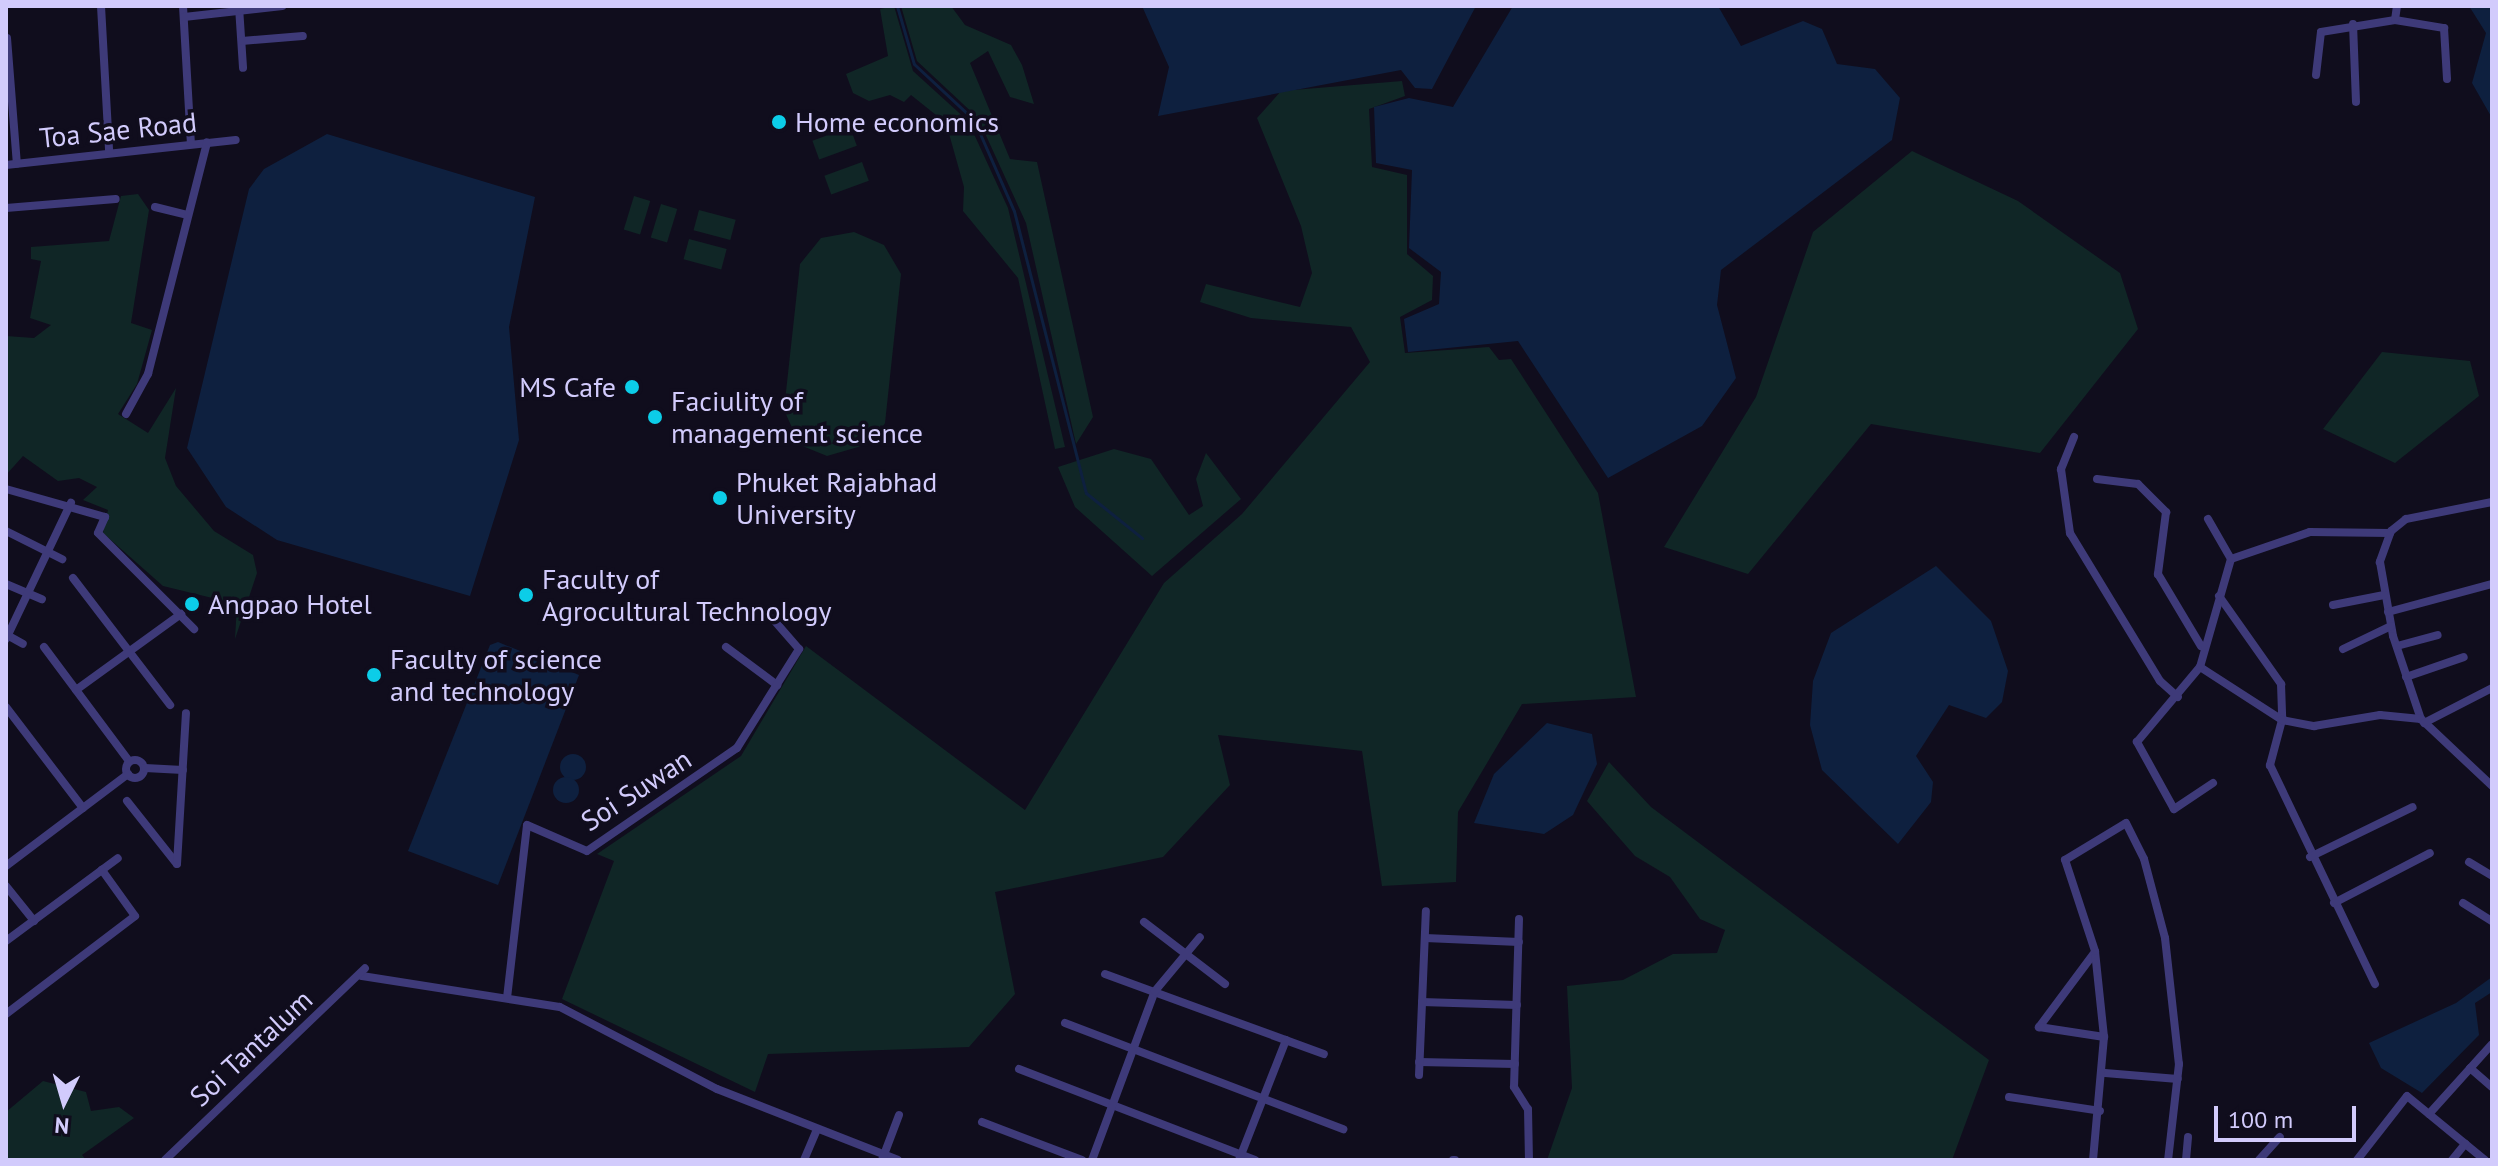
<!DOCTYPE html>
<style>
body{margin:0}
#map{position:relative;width:2498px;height:1166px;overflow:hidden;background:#100d1d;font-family:"PT Sans",sans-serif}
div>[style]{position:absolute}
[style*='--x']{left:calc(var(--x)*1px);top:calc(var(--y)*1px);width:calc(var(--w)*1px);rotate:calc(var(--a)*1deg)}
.green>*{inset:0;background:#102626;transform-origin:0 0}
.water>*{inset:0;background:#0e203f}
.round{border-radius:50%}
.stream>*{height:3px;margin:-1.5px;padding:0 1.5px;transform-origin:1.5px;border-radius:1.5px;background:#0e203f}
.minor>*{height:8px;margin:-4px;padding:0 4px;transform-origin:4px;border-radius:4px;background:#3e3a79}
.minor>.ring{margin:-4px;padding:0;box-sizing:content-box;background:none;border:8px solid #3e3a79;border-radius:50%}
.dots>*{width:22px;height:22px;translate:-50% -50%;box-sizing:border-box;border:4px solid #100d1d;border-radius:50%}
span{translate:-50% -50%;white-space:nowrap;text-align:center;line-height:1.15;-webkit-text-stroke:7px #100d1d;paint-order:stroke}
.poi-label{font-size:28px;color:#d2cbfc}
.left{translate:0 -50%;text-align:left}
.right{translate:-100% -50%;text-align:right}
.street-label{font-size:28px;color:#d2cbfc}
.frame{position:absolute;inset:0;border:8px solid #d2cbfc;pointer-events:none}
.north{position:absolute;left:24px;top:1062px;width:80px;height:80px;-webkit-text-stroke:6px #100d1d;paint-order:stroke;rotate:185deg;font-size:22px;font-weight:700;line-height:32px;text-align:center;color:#d2cbfc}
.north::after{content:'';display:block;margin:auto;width:28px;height:36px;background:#d2cbfc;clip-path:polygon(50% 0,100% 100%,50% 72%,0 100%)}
.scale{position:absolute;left:2214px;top:1106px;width:142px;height:36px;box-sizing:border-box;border:4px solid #d2cbfc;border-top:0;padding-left:10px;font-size:24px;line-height:28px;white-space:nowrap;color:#d2cbfc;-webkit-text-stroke:6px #100d1d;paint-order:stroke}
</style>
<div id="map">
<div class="green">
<i style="clip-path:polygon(894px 6px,913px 71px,968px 121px,1008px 208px,1065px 447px,1055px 449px,1018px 278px,963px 211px,964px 187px,946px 123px,911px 95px,904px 102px,890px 95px,869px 101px,853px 93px,846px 74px,888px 56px,880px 9px)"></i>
<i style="clip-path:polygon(901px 6px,951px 6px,965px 25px,1011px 45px,1022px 65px,1034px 104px,1010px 97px,988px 51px,970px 63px,1010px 159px,1037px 162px,1093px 417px,1076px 444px,1026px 223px,978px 118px,917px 61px)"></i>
<i style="clip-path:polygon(1402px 81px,1405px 96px,1369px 109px,1372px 167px,1407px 175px,1407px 254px,1433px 276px,1432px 300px,1400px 317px,1405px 353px,1489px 347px,1499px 360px,1511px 359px,1598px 493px,1636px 697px,1522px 704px,1458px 812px,1456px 882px,1382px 886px,1362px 751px,1218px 735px,1230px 785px,1163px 857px,995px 892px,1015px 994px,969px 1047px,768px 1054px,755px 1092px,562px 999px,614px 861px,597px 854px,741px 756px,806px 646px,1025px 810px,1164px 583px,1242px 514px,1370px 362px,1351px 327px,1251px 318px,1200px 302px,1206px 284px,1300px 307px,1312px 273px,1301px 226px,1257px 118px,1281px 91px)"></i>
<i style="left:850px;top:127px;width:20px;height:40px;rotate:70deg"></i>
<i style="clip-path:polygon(1912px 151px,2018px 201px,2120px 273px,2138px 329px,2040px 453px,1871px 424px,1748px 574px,1664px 547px,1756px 397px,1813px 232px)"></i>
<i style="left:862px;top:162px;width:20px;height:40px;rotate:70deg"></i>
<i style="clip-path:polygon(138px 194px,149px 210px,131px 323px,152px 330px,137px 384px,118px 414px,148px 433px,176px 388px,165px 458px,176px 486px,214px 531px,253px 555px,257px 573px,235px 639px,237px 604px,163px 586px,103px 533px,108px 510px,83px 500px,97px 487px,79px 478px,58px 481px,23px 456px,6px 475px,6px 336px,34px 338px,51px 325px,30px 318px,41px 261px,31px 259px,31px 247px,109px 241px,121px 196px)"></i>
<i style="left:634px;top:196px;width:17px;height:35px;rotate:17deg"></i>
<i style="left:661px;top:204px;width:17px;height:35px;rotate:17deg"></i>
<i style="left:699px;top:210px;width:38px;height:21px;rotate:15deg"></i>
<i style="clip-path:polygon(854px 232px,884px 245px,901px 274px,885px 423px,872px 443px,827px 456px,800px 445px,784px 410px,800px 264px,821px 238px)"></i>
<i style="left:689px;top:239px;width:39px;height:21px;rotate:15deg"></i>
<i style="clip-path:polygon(2382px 352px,2470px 361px,2479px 396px,2395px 463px,2323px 429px)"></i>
<i style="clip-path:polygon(1114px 449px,1151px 459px,1189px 515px,1203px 506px,1196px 479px,1206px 453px,1241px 499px,1152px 576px,1075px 507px,1058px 467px)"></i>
<i style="clip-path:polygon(1609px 762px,1651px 807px,1989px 1060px,1952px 1160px,1547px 1160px,1572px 1088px,1567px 986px,1623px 980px,1673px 954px,1717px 953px,1725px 930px,1700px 919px,1670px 877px,1635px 856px,1587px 801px)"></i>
<i style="clip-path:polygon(43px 1081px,86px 1092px,91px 1111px,119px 1107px,134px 1118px,82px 1155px,86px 1160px,6px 1160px,6px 1112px)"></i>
</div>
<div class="water">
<i style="clip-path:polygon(1142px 6px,1476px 6px,1432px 89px,1415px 88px,1401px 70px,1158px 116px,1169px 67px)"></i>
<i style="clip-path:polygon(1513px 6px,1718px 6px,1741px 46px,1803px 21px,1822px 29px,1837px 64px,1875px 69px,1900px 98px,1892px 140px,1721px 270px,1717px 305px,1736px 378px,1702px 426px,1608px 478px,1518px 341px,1408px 352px,1404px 319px,1439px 304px,1441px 272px,1409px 248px,1412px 170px,1376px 163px,1374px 107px,1409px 98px,1453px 107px)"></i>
<i style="clip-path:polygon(2469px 6px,2492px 6px,2492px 118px,2472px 83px,2486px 33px)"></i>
<i style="clip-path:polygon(327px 134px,535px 197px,509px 327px,519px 440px,470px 596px,277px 540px,226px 507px,187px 448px,249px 189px,264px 169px)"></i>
<i style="clip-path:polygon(1936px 566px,1991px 621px,2008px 671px,2002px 702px,1986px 718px,1949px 705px,1916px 756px,1933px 782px,1931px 802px,1898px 844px,1822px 770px,1810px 725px,1813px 681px,1831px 633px)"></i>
<i style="clip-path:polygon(498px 642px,579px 675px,498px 885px,408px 851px,490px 645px)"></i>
<i style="clip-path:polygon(1547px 723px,1592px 734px,1597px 764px,1573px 815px,1544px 834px,1474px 823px,1494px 774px)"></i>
<i class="round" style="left:560px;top:754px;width:26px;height:26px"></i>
<i class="round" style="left:553px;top:777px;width:26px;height:26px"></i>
<i style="clip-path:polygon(2492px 977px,2492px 992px,2475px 1003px,2479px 1035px,2422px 1093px,2381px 1068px,2369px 1043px,2456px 1003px)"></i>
</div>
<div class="stream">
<i style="--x:897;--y:6;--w:60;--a:73.7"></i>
<i style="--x:914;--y:64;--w:82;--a:43"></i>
<i style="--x:974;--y:120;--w:99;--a:66.3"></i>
<i style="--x:1014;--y:211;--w:291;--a:75.7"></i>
<i style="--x:1086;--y:493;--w:72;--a:38.8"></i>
</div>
<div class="minor">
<i style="--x:101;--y:6;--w:145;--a:86.8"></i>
<i style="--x:183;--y:6;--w:137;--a:86.7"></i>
<i style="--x:239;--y:7;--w:61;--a:86.2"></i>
<i style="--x:184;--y:17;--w:99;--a:-6.4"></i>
<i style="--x:2395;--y:20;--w:50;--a:9.3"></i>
<i style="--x:2444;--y:28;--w:51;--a:86.6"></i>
<i style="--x:2353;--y:24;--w:78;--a:87.8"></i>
<i style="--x:7;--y:38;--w:126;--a:85.5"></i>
<i style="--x:242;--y:41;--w:61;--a:-4.7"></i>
<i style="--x:2316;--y:75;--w:43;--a:-83.4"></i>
<i style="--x:2321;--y:32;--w:75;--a:-9.2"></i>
<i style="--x:2395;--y:20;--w:14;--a:-82"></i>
<i style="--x:6;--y:165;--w:231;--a:-6.2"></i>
<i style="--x:155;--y:207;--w:34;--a:14"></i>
<i style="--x:6;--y:208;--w:110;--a:-4.7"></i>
<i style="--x:126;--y:414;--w:46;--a:-61.2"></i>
<i style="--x:148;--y:374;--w:239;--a:-75.7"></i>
<i style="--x:2074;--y:437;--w:35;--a:112"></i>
<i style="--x:2061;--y:469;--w:65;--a:82"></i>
<i style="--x:2070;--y:533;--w:173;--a:58.7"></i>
<i style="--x:2160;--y:681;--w:24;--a:42"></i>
<i style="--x:2097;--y:479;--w:41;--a:7"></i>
<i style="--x:2138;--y:484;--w:40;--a:45"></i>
<i style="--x:2166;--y:512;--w:63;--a:97.4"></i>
<i style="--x:2158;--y:574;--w:84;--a:59.2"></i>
<i style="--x:6;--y:489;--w:103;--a:15.8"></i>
<i style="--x:105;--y:517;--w:17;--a:114"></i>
<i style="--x:98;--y:533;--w:136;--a:45"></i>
<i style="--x:2492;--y:502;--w:88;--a:168.8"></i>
<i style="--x:2406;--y:519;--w:19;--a:141"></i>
<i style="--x:2391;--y:531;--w:33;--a:110"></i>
<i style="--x:2380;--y:562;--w:75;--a:80"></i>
<i style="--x:2393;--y:636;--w:88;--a:71.4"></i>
<i style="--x:2421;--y:719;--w:98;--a:43.3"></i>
<i style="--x:2208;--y:519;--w:46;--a:60.1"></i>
<i style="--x:6;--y:531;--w:63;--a:26.6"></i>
<i style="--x:73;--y:578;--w:160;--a:52.6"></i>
<i style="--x:6;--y:584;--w:39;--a:23"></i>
<i style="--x:2219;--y:596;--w:108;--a:54.8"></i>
<i style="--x:2281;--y:684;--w:36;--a:88"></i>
<i style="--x:2282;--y:720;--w:47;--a:104.9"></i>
<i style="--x:2270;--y:765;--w:243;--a:64.4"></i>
<i style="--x:2333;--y:605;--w:52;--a:-11.1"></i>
<i style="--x:2388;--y:612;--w:108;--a:-15.1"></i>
<i style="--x:7;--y:635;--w:18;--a:29"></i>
<i style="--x:6;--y:639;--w:151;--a:-64.5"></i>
<i style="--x:2397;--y:646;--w:42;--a:-15"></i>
<i style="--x:44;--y:647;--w:142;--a:53.3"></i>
<i style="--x:726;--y:647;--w:64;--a:36.7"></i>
<i style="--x:2343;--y:649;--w:53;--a:-25.6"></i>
<i style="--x:2200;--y:667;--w:98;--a:32.9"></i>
<i style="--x:2282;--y:720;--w:33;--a:11"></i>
<i style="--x:2314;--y:726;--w:67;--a:-9.5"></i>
<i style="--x:2380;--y:715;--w:41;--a:5.6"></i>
<i style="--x:2406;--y:677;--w:61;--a:-19"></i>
<i style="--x:76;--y:690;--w:130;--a:-35.9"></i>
<i style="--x:6;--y:707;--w:127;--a:52.7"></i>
<i style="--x:2424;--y:723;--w:76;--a:-27.2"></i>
<i class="ring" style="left:126px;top:760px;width:10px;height:10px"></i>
<i style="--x:145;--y:768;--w:38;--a:3"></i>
<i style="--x:2213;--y:783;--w:47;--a:146.3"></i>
<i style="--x:2174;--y:809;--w:77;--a:-118.9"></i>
<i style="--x:2137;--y:742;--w:98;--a:-50"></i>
<i style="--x:2200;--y:667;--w:112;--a:-74"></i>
<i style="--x:2231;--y:559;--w:83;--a:-18.9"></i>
<i style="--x:2310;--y:532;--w:80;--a:0.7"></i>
<i style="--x:127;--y:801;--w:80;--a:51.6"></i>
<i style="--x:177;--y:864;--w:151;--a:-86.6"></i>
<i style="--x:2310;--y:857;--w:114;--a:-25.9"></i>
<i style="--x:2469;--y:862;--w:27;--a:31"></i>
<i style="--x:6;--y:866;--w:153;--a:-37"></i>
<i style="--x:6;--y:886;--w:45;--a:51.3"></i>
<i style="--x:2334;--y:903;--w:108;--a:-27.5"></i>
<i style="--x:2463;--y:903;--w:34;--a:32"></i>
<i style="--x:1519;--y:919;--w:168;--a:91.7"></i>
<i style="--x:1514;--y:1087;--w:26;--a:58"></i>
<i style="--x:1528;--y:1109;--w:51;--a:88.9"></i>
<i style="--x:1144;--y:922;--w:102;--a:37.4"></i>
<i style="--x:1425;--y:938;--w:94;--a:2.4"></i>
<i style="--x:6;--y:941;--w:139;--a:-36.5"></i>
<i style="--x:2095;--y:952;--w:94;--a:126.7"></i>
<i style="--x:2039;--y:1027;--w:66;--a:8.7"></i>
<i style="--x:1105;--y:974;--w:233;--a:20.1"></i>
<i style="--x:362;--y:976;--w:200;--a:8.9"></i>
<i style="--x:560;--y:1007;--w:177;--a:27.6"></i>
<i style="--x:717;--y:1089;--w:194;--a:21.4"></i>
<i style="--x:507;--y:998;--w:174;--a:-83.4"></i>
<i style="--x:527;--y:825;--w:65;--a:23.4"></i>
<i style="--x:587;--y:851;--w:182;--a:-34.5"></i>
<i style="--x:737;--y:748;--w:117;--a:-57.9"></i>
<i style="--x:799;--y:649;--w:40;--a:-131"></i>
<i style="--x:1422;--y:1002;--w:95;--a:1.8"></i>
<i style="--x:6;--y:1014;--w:162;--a:-37.2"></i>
<i style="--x:135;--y:916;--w:57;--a:-125.7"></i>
<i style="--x:1065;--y:1023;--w:298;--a:20.9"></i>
<i style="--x:1419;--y:1062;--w:96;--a:1.2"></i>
<i style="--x:2470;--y:1068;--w:29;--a:41"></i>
<i style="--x:1019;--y:1069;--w:253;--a:21.1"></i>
<i style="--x:2105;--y:1073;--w:73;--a:4.7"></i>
<i style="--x:1419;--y:1075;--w:164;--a:-87.6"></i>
<i style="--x:2009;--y:1097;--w:92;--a:8.7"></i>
<i style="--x:2429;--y:1114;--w:94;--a:-48"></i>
<i style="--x:982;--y:1122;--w:107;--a:20.8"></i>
<i style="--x:165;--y:1160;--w:277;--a:-43.8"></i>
<i style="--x:804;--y:1160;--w:33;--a:-67"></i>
<i style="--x:882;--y:1160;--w:48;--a:-69.3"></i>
<i style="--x:1092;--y:1160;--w:180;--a:-69.6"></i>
<i style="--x:1155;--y:991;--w:70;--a:-50.2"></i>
<i style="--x:1239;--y:1160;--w:129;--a:-68.6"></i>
<i style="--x:1453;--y:1160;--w:2;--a:0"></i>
<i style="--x:2093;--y:1160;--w:123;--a:-84.9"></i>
<i style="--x:2104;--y:1037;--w:86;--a:-96"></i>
<i style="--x:2095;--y:951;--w:96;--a:-108.2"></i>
<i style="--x:2065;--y:860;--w:71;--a:-31.2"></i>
<i style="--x:2126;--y:823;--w:40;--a:63.4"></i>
<i style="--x:2144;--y:859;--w:82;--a:75.1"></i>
<i style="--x:2165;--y:938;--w:127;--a:83.7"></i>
<i style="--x:2179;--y:1064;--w:97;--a:96.5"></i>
<i style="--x:2186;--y:1160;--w:23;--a:-85"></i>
<i style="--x:2259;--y:1160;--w:31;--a:-48"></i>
<i style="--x:2357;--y:1160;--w:81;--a:-52"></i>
<i style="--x:2407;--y:1096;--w:101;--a:39.4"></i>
<i style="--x:2452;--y:1160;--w:21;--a:-51"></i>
</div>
<div class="dots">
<i style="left:779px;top:122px;background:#0ccde8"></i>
<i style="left:632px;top:387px;background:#0ccde8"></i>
<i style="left:655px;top:417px;background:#0ccde8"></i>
<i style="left:720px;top:498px;background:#0ccde8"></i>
<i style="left:526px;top:595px;background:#0ccde8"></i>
<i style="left:192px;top:604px;background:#0ccde8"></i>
<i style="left:374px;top:675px;background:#0ccde8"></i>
</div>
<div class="poi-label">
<span class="left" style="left:795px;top:122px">Home economics</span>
<span class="right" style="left:616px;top:387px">MS Cafe</span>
<span class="left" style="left:671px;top:417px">Faciulity of<br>management science</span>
<span class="left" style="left:736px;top:498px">Phuket Rajabhad<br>University</span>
<span class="left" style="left:542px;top:595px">Faculty of<br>Agrocultural Technology</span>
<span class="left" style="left:208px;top:604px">Angpao Hotel</span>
<span class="left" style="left:390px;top:675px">Faculty of science<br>and technology</span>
</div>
<div class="street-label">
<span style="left:118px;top:130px;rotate:-6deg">Toa Sae Road</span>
<span style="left:636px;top:790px;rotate:-33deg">Soi Suwan</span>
<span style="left:251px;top:1048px;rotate:-43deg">Soi Tantalum</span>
</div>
<div class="frame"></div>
<div class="north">N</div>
<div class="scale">100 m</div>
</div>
